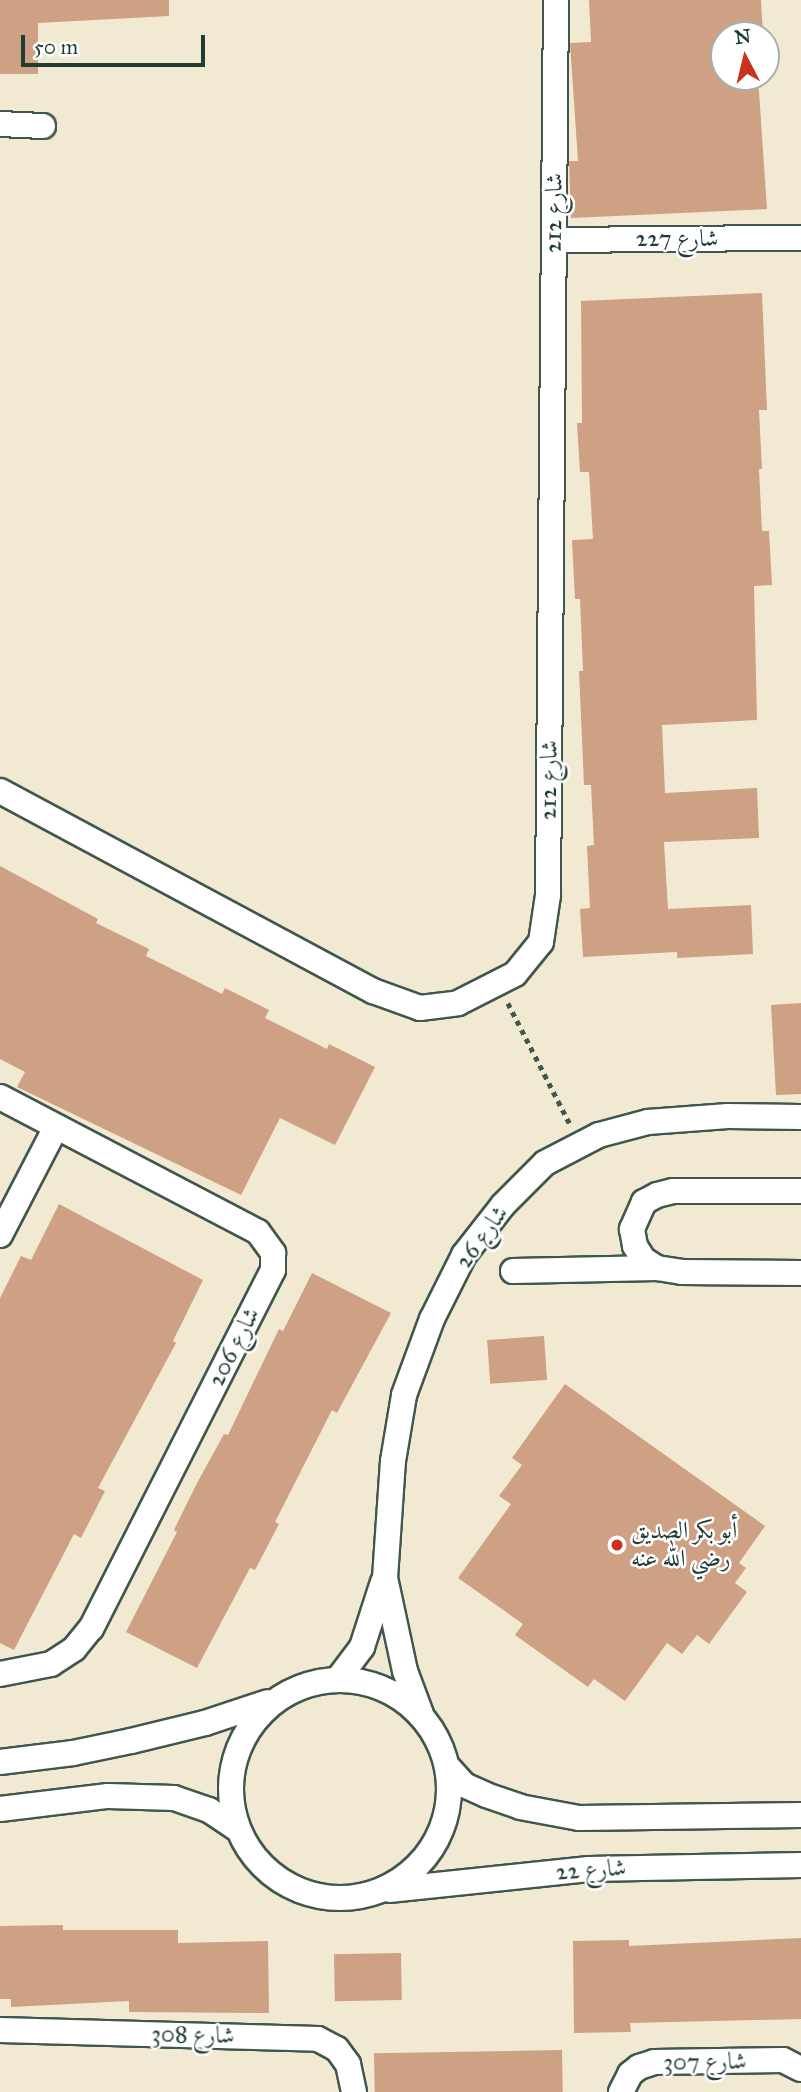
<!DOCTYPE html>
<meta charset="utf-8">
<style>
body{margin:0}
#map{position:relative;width:801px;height:2092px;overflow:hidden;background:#f2e9d2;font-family:"IM FELL Great Primer",Amiri,serif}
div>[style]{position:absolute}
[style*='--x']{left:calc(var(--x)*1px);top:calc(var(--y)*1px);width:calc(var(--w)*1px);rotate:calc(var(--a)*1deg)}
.building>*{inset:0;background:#cea084;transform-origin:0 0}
.path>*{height:4.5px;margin-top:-2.25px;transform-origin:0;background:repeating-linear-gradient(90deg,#3f574c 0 5px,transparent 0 10px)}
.roads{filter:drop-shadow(2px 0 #3f574c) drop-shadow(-2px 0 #3f574c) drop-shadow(0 2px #3f574c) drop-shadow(0 -2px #3f574c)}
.minor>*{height:24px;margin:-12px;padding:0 12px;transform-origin:12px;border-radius:12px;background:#fff}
.minor>.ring{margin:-12px;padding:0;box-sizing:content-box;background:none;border:24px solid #fff;border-radius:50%}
.dots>*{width:19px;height:19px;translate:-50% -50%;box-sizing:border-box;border:4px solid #fff;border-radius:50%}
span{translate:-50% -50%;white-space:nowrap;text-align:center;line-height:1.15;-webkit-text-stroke:5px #fff;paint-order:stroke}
.street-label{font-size:24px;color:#1f3d34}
.poi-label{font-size:24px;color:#1f3d34}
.left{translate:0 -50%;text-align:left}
.north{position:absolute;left:710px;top:21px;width:70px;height:70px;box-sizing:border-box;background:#fff;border:2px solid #a5b1ae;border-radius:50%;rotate:353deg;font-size:19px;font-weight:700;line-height:28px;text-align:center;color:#1f3d34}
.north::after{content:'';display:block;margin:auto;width:24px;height:32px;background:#c8321e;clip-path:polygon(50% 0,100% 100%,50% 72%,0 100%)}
.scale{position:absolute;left:21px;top:35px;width:184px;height:32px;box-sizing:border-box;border:4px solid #1f3d34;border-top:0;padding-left:9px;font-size:21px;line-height:24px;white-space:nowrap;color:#1f3d34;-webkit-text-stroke:5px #fff;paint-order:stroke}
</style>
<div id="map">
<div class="building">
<i style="clip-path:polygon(0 0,169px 0,169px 16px,38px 23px,38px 74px,0 74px)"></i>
<i style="clip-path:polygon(589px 0,761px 0,763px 35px,724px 35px,724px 77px,758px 77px,767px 209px,571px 218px,569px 161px,578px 161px,570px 43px,591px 42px)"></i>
<i style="clip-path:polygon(762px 293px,767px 410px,759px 410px,762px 469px,759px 469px,762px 531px,769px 531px,772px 585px,754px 586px,757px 720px,662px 725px,665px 793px,757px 788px,759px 838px,664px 842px,668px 909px,751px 905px,753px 954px,677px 958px,677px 952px,583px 957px,580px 909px,590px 908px,587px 846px,594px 845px,591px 785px,584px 785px,579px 671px,583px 671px,580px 599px,575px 599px,572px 540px,593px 539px,589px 472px,580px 472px,577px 423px,582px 423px,581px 301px)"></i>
<i style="clip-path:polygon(0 866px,98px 919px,96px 923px,149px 949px,146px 956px,222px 994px,225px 988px,269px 1010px,265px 1018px,327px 1049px,329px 1044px,375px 1067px,335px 1145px,280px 1118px,241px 1195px,17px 1087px,25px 1072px,0 1059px)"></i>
<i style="clip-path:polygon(801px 1003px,801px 1094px,776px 1095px,771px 1005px)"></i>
<i style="clip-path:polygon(59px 1204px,203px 1280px,173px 1341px,176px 1343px,98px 1488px,105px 1491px,81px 1538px,74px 1534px,14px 1650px,0 1643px,0 1298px,21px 1256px,31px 1260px)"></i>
<i style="clip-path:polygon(312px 1273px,391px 1313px,337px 1413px,332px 1410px,275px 1522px,279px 1524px,255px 1570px,250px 1568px,197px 1668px,126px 1632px,177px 1532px,174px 1530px,197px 1483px,224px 1434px,228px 1435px,279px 1329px,283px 1331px)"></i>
<i style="left:544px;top:1336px;width:44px;height:57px;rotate:86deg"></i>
<i style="clip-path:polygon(565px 1384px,765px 1526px,739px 1563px,746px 1568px,735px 1583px,747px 1592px,709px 1644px,697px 1635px,682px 1654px,667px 1643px,625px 1701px,594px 1679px,588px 1687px,515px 1635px,523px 1624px,458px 1578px,511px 1504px,499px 1496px,522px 1465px,512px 1458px)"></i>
<i style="clip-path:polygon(63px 1925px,63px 1930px,178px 1930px,178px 1943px,268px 1941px,269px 2013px,129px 2012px,129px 2001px,11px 2007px,11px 1999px,0 1999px,0 1926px)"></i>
<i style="clip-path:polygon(801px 1938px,801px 2019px,630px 2023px,631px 2032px,574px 2033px,573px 1941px,629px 1940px,629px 1946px)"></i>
<i style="left:401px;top:1953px;width:47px;height:67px;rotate:89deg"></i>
<i style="left:562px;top:2050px;width:42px;height:188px;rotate:89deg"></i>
</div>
<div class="path">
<i style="--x:508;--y:1003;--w:138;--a:62.9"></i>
</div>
<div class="roads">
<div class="minor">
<i style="--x:0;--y:124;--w:43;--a:2.7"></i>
<i style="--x:554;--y:240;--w:247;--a:-0.5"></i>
<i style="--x:0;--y:791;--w:423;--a:28.2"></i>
<i style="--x:373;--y:991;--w:50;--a:19.9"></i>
<i style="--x:420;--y:1008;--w:38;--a:-7"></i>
<i style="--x:458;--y:1003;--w:64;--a:-27"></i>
<i style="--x:515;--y:974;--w:41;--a:-50.9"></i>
<i style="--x:541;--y:942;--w:48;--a:-81.5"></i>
<i style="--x:548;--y:895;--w:895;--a:-89.49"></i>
<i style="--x:0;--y:1097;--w:291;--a:27.6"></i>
<i style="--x:258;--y:1232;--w:26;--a:54"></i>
<i style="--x:273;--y:1253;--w:17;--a:90"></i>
<i style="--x:273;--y:1270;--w:402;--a:116.9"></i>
<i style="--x:91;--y:1628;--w:27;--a:129"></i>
<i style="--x:74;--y:1649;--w:27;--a:147"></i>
<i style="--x:51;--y:1664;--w:52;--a:168.9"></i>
<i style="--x:801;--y:1191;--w:128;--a:180"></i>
<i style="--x:673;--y:1191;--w:16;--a:166"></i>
<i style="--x:657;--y:1195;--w:15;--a:152"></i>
<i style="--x:644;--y:1202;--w:30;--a:114"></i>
<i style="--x:632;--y:1229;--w:17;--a:80"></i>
<i style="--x:635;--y:1246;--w:15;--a:58"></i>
<i style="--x:643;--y:1259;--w:17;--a:33"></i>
<i style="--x:657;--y:1268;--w:25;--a:9"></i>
<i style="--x:682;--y:1272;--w:119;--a:0.5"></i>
<i style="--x:0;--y:1235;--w:122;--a:-62.6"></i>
<i style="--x:513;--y:1271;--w:144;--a:-1.2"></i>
<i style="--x:338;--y:1679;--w:40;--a:-53"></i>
<i style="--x:362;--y:1647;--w:68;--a:-72.1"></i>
<i class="ring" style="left:231px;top:1680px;width:194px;height:194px"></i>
<i style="--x:421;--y:1714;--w:46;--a:-110.4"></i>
<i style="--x:405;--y:1671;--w:95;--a:-102.1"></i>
<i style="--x:385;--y:1578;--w:117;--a:-86.1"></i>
<i style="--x:393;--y:1461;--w:67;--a:-80.5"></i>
<i style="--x:404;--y:1395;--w:81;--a:-69.8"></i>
<i style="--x:432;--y:1319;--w:72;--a:-63.4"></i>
<i style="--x:464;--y:1255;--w:63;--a:-52"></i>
<i style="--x:503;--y:1205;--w:59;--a:-45"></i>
<i style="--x:545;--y:1163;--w:61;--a:-27.4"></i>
<i style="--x:599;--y:1135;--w:51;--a:-14.9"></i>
<i style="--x:648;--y:1122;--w:80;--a:-4.3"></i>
<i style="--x:728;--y:1116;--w:73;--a:0.8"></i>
<i style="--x:0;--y:1762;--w:74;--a:-7"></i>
<i style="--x:73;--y:1753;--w:59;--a:-11.7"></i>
<i style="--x:131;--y:1741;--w:76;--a:-13.7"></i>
<i style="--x:205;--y:1723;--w:66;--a:-18.4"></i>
<i style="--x:448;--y:1767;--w:24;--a:48"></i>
<i style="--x:464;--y:1785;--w:24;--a:24"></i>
<i style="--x:486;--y:1795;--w:36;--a:19"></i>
<i style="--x:520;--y:1807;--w:60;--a:10.6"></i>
<i style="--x:579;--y:1818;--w:222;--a:-0.8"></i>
<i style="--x:0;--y:1809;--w:109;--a:-6.9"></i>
<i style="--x:108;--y:1796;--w:66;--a:1.7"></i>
<i style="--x:174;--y:1798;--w:37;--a:19"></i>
<i style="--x:209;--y:1810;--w:32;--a:34"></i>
<i style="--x:389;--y:1890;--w:201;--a:-6"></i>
<i style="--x:589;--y:1869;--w:212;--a:-1.1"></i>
<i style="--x:0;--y:2030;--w:318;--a:1.6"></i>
<i style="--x:318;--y:2039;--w:21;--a:28"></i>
<i style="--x:337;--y:2049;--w:19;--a:54"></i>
<i style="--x:348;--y:2064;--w:29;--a:78"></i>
<i style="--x:621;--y:2092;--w:20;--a:-63"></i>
<i style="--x:630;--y:2074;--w:11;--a:-38"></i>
<i style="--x:639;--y:2067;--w:16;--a:-18"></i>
<i style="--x:654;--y:2062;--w:129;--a:-0.9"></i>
<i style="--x:783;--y:2060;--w:20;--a:27"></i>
</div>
</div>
<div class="dots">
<i style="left:617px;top:1545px;background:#c8321e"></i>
</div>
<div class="street-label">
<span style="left:554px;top:213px;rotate:-89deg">شارع 212</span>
<span style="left:677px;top:239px">شارع 227</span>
<span style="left:549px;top:780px;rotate:-89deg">شارع 212</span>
<span style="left:482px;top:1237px;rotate:-54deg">شارع 26</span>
<span style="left:234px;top:1347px;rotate:-63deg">شارع 206</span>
<span style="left:591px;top:1870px;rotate:-4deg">شارع 22</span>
<span style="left:193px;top:2035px;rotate:1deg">شارع 308</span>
<span style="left:705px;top:2062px;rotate:-1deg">شارع 307</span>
</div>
<div class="poi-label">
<span class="left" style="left:631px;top:1545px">أبو بكر الصديق<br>رضي الله عنه</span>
</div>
<div class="north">N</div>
<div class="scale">50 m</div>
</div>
